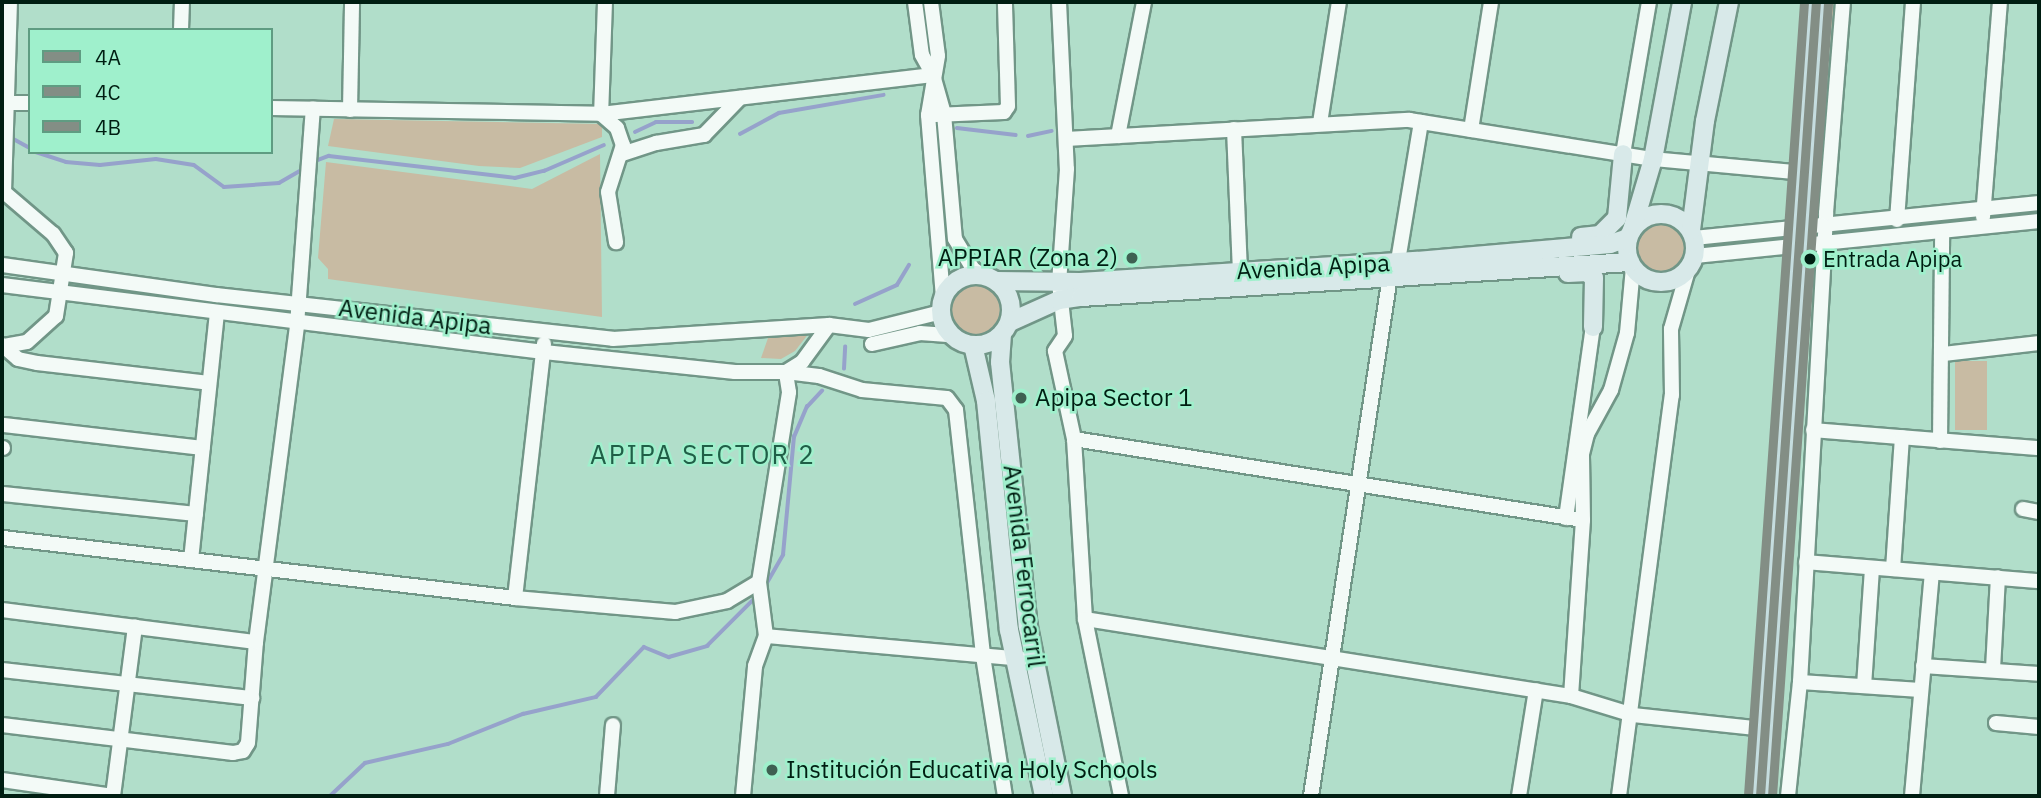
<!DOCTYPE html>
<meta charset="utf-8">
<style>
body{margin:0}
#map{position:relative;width:2041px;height:798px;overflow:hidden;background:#b1deca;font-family:"IBM Plex Sans",sans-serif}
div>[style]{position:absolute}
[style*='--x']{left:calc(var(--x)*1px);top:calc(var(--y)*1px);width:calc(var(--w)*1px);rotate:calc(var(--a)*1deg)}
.green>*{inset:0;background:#c8bba3;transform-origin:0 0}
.round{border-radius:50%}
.stream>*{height:3.5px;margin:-1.75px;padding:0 1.75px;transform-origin:1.75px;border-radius:1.75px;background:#96a2cb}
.roads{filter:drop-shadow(2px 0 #719687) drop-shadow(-2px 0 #719687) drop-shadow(0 2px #719687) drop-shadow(0 -2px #719687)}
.minor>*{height:14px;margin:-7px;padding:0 7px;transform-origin:7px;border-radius:7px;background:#f3faf7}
.major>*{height:18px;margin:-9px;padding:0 9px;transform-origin:9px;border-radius:9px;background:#d8e9e9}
.major>.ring{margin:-9px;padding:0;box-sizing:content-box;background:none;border:18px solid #d8e9e9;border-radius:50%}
.highway>*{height:19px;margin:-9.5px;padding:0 9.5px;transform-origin:9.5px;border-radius:9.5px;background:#c5dddf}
.bus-1>*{height:9px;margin:-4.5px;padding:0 4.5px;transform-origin:4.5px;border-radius:4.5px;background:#838e85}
.bus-2>*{height:9px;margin:-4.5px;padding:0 4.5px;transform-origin:4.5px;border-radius:4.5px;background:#838e85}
.bus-3>*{height:9px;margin:-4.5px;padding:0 4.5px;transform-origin:4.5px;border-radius:4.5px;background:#838e85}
.dots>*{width:19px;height:19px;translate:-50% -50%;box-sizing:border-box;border:4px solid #9ff0cc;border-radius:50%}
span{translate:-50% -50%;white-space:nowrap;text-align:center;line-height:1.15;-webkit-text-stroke:5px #9ff0cc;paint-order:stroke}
.bus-label{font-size:22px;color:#001e12}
.left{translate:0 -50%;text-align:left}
.poi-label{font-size:24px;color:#001e12}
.right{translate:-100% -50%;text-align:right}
.street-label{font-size:24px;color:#001e12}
.neighbourhood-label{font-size:26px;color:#205f47;letter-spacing:2px}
.frame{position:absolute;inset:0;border:4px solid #001e12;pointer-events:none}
.legend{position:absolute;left:28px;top:28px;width:245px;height:126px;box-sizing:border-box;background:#9ff0cc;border:2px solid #5f9c82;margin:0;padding:9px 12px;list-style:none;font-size:21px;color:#001e12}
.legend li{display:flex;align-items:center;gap:14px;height:35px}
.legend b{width:35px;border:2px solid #5f9c82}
</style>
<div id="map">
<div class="green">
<i style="clip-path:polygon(1824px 2px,1834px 2px,1813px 212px,1809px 211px)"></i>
<i style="clip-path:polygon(334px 119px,602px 124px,602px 137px,520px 168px,479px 166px,328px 146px)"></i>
<i style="clip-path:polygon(600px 154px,602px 317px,328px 279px,328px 269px,318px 258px,326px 162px,532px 189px)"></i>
<i style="left:1971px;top:218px;width:4px;height:130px;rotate:90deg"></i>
<i class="round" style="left:1634px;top:221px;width:52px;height:52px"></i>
<i style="clip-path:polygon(79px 282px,266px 306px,265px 314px,77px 288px)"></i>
<i class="round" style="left:950px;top:285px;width:50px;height:50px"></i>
<i style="clip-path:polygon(813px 328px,795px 351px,781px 359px,761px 358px,768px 338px)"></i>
<i style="left:1987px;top:361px;width:69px;height:32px;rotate:90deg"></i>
</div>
<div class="stream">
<i style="--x:957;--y:128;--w:59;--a:6.8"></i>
<i style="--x:635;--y:132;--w:23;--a:-25"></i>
<i style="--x:656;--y:122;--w:36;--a:0"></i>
<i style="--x:740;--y:134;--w:44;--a:-28.3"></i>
<i style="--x:779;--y:113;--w:106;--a:-9.8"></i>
<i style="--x:1028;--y:136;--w:24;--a:-12"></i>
<i style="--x:10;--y:137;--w:23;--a:29"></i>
<i style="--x:36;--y:152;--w:32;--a:18"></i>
<i style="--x:66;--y:162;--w:34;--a:5"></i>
<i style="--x:100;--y:165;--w:56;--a:-6.1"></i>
<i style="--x:156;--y:159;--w:38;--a:9"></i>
<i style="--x:194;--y:165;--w:37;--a:36"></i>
<i style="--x:224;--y:187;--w:55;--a:-4.2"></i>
<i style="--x:279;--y:183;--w:30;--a:-30"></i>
<i style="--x:313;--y:162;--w:17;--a:-21"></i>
<i style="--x:329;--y:156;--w:187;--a:6.7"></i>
<i style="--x:515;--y:178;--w:30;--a:-14"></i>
<i style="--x:544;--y:171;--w:65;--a:-23.4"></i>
<i style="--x:855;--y:304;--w:46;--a:-24.3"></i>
<i style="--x:897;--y:285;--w:23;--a:-59"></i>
<i style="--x:844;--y:369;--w:22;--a:-87"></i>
<i style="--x:764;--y:588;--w:38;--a:-60"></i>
<i style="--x:783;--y:555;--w:119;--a:-84.7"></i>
<i style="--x:794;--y:437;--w:33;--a:-67"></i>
<i style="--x:807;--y:407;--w:22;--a:-47"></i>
<i style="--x:330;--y:796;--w:48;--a:-43.3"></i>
<i style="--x:365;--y:763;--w:85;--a:-12.9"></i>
<i style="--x:448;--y:744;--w:81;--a:-21.8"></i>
<i style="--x:523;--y:714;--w:75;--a:-13.1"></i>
<i style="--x:596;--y:697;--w:69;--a:-46.2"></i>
<i style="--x:644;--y:647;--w:27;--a:22"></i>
<i style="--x:669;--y:657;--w:40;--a:-16"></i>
<i style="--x:707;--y:646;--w:71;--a:-45"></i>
</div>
<div class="roads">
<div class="minor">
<i style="--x:605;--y:2;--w:112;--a:92"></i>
<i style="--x:601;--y:114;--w:21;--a:41"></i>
<i style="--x:617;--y:128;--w:18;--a:71"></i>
<i style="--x:623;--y:145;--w:49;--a:107.7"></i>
<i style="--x:608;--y:192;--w:51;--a:80.9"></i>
<i style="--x:915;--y:2;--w:53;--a:82.5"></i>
<i style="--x:922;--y:55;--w:23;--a:61"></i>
<i style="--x:933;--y:75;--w:41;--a:74.2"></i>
<i style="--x:944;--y:114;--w:125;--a:85"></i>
<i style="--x:955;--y:239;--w:35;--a:59"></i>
<i style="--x:973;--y:269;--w:11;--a:34"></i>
<i style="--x:931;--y:2;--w:54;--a:82.6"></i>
<i style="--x:938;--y:56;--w:60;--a:99.6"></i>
<i style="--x:928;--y:115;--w:182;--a:85.3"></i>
<i style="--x:1059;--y:2;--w:167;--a:87.3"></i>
<i style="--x:1067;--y:169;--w:114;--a:94"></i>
<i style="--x:1059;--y:283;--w:53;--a:83.5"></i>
<i style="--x:1065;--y:336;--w:18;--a:124"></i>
<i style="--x:1055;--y:351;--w:90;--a:77.8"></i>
<i style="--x:1074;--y:439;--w:180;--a:86.5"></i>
<i style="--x:1085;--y:619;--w:181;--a:78.5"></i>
<i style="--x:181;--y:30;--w:28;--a:-88"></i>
<i style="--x:2;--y:103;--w:28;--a:0"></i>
<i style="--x:271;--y:108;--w:330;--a:1"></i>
<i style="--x:601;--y:114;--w:334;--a:-6.7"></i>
<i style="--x:350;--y:110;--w:108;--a:-88.9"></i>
<i style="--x:935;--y:115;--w:69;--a:-2.5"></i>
<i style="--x:1004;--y:112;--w:7;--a:-56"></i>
<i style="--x:1008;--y:106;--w:104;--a:-91.7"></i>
<i style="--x:1320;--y:123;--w:122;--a:-81.1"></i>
<i style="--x:1234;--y:129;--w:142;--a:87.6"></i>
<i style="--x:1471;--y:130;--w:130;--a:-81.1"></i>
<i style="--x:1118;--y:136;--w:136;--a:-79"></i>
<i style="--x:1066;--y:139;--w:344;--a:-3.2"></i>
<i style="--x:1409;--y:120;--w:247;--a:9.1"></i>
<i style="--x:1653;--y:159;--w:151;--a:5.3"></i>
<i style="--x:622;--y:154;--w:36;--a:-18"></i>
<i style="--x:656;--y:143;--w:49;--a:-9.5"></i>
<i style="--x:704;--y:135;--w:52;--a:-45.8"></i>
<i style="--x:1623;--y:154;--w:154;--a:-80.3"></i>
<i style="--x:1983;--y:217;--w:216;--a:-85.5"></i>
<i style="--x:1897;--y:220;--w:219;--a:-85.8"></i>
<i style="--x:1694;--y:238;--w:347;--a:-5.8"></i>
<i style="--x:1695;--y:256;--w:346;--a:-5.8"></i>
<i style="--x:1398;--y:261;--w:141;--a:-80.6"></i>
<i style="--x:2;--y:265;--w:216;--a:8"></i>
<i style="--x:216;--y:295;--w:399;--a:6.3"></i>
<i style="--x:613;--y:339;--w:216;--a:-3.7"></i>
<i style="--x:829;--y:325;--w:40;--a:7.1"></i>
<i style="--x:869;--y:330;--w:74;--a:-14"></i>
<i style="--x:2;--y:285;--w:546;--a:7.05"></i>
<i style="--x:544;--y:352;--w:192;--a:6"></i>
<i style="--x:735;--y:372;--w:51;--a:0"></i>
<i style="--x:786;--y:372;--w:33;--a:7"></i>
<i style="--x:819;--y:376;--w:45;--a:18"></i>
<i style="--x:862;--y:390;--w:85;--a:5.4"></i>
<i style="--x:947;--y:398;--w:15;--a:53"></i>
<i style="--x:956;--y:410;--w:247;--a:83.7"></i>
<i style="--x:983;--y:656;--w:142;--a:81.1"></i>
<i style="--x:872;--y:344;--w:49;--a:-12.9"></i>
<i style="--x:920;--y:333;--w:31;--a:4"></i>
<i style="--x:2;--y:345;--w:21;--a:41"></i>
<i style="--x:18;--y:359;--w:19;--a:12"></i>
<i style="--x:37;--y:363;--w:173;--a:6.6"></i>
<i style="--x:4;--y:346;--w:23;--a:-10"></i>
<i style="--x:27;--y:342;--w:39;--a:-42"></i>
<i style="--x:56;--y:316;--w:64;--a:-81"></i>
<i style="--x:66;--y:253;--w:23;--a:-124"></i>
<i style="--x:53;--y:234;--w:65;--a:-139.4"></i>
<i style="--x:4;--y:192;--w:190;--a:-88.2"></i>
<i style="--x:1944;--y:354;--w:96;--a:-6.6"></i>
<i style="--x:786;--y:372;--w:19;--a:-32"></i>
<i style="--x:802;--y:362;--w:46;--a:-53.9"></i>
<i style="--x:4;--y:425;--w:200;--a:6.6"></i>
<i style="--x:1813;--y:430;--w:227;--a:4.6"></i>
<i style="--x:1074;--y:439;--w:515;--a:9.04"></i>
<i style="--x:1940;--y:441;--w:208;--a:-89.4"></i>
<i style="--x:2;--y:448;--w:1;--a:0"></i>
<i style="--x:3;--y:494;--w:194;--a:5.9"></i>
<i style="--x:2023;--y:509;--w:16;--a:11"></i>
<i style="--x:1566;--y:518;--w:193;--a:-82"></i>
<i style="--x:3;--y:538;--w:516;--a:6.68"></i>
<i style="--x:515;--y:598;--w:161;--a:5"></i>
<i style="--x:675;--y:612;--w:53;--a:-11.9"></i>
<i style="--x:727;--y:601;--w:37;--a:-31"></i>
<i style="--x:191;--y:560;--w:248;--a:-84"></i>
<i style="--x:1806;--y:562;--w:234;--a:4.7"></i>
<i style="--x:1893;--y:569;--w:132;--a:-86.1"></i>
<i style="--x:515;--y:598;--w:256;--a:-83.5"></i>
<i style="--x:2;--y:610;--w:256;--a:7.2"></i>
<i style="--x:1085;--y:619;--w:492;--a:9"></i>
<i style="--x:1571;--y:696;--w:65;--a:17"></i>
<i style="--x:1633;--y:715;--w:133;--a:6.1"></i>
<i style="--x:766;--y:636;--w:257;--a:5.1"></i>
<i style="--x:1923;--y:666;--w:116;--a:3.9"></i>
<i style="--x:1993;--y:669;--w:92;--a:-86.9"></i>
<i style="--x:2;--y:670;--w:252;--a:6.4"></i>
<i style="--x:1800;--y:682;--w:121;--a:3.8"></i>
<i style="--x:1864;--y:686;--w:118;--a:-86.1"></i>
<i style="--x:1571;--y:696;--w:176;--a:-86.1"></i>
<i style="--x:1583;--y:520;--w:66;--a:-90.9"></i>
<i style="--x:1582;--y:454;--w:21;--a:-76"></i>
<i style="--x:1587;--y:434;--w:50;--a:-61.4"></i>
<i style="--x:1611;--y:390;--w:59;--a:-74.3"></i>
<i style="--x:1627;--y:333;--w:66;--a:-84.8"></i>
<i style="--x:1996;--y:723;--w:43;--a:5.3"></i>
<i style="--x:2;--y:725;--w:233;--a:6.9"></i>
<i style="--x:233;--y:753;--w:10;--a:-11"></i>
<i style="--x:243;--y:751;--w:9;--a:-58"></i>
<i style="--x:248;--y:743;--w:101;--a:-85.5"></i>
<i style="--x:256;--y:642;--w:320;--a:-82.6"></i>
<i style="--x:297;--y:325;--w:217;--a:-85.8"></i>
<i style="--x:2;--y:780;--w:112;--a:8.2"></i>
<i style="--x:113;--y:796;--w:171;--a:-82.6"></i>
<i style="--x:607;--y:796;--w:71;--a:-85.2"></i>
<i style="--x:743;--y:796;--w:131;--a:-84.7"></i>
<i style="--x:755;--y:666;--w:32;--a:-70"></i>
<i style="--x:766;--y:636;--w:54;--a:-97.4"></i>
<i style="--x:759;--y:582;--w:192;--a:-81"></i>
<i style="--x:789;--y:392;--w:20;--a:-99"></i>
<i style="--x:1311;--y:796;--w:526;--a:-81.36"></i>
<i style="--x:1519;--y:796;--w:107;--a:-80.9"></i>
<i style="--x:1619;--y:796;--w:404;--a:-82.5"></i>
<i style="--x:1672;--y:395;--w:66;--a:-90.9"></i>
<i style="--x:1671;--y:329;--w:61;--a:-73.9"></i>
<i style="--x:1788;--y:796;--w:115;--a:-84"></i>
<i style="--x:1800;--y:682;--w:470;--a:-86.8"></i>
<i style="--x:1826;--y:213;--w:212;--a:-85.4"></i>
<i style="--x:1912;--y:796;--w:224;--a:-84.9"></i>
</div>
<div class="major">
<i class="ring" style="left:1627px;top:214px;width:50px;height:50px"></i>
<i style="--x:1632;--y:230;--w:74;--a:-73.5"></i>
<i style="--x:1653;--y:159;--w:160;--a:-79.5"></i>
<i style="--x:1691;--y:230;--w:110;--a:-82.7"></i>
<i style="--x:1705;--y:121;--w:121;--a:-78.6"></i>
<i style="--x:1581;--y:237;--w:19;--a:-6"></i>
<i style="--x:1600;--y:235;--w:24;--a:-45"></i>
<i style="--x:1617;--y:218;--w:64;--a:-84.6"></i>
<i style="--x:1568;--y:273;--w:19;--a:-3"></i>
<i style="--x:1587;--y:272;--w:9;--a:41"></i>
<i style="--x:1594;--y:278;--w:49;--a:91.2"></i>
<i class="ring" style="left:941px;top:275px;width:52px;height:52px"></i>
<i style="--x:996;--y:281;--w:84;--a:0.7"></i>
<i style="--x:1080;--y:282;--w:338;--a:-3.6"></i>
<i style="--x:1417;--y:261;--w:194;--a:-5"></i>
<i style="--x:1610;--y:244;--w:19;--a:-18"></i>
<i style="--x:1010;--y:322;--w:54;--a:-24.2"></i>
<i style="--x:1059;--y:300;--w:22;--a:-8"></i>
<i style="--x:1081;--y:297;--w:550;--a:-3.65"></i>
<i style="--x:1002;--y:334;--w:28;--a:94"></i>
<i style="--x:1000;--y:362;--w:266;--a:84"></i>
<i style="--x:1028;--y:627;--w:172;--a:78.6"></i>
<i style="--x:973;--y:345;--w:57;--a:76.9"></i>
<i style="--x:986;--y:401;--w:230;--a:84.3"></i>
<i style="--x:1009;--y:630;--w:170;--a:78.1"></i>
</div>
<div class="highway">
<i style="--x:1760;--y:796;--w:796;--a:-85.97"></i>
</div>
</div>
<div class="bus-1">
<i style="--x:1760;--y:796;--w:796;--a:-85.97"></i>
</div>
<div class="bus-2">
<i style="--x:1772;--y:796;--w:795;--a:-85.96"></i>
</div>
<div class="bus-3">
<i style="--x:1748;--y:795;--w:795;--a:-85.96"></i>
</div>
<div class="dots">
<i style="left:1132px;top:258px;background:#3e6152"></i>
<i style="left:1810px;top:259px;background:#001e12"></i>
<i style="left:1021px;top:398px;background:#3e6152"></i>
<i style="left:772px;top:770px;background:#3e6152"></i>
</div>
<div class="bus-label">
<span class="left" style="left:1823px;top:259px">Entrada Apipa</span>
</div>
<div class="poi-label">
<span class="right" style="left:1118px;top:258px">APPIAR (Zona 2)</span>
<span class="left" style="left:1035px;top:398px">Apipa Sector 1</span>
<span class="left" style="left:786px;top:770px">Institución Educativa Holy Schools</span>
</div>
<div class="street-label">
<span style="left:1313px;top:267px;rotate:-3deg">Avenida Apipa</span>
<span style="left:415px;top:317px;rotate:7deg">Avenida Apipa</span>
<span style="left:1024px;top:566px;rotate:83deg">Avenida Ferrocarril</span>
</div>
<div class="neighbourhood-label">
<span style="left:703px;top:455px">APIPA SECTOR 2</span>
</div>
<div class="frame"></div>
<ul class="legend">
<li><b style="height:9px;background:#838e85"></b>4A</li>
<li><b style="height:9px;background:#838e85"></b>4C</li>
<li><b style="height:9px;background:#838e85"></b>4B</li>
</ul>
</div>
